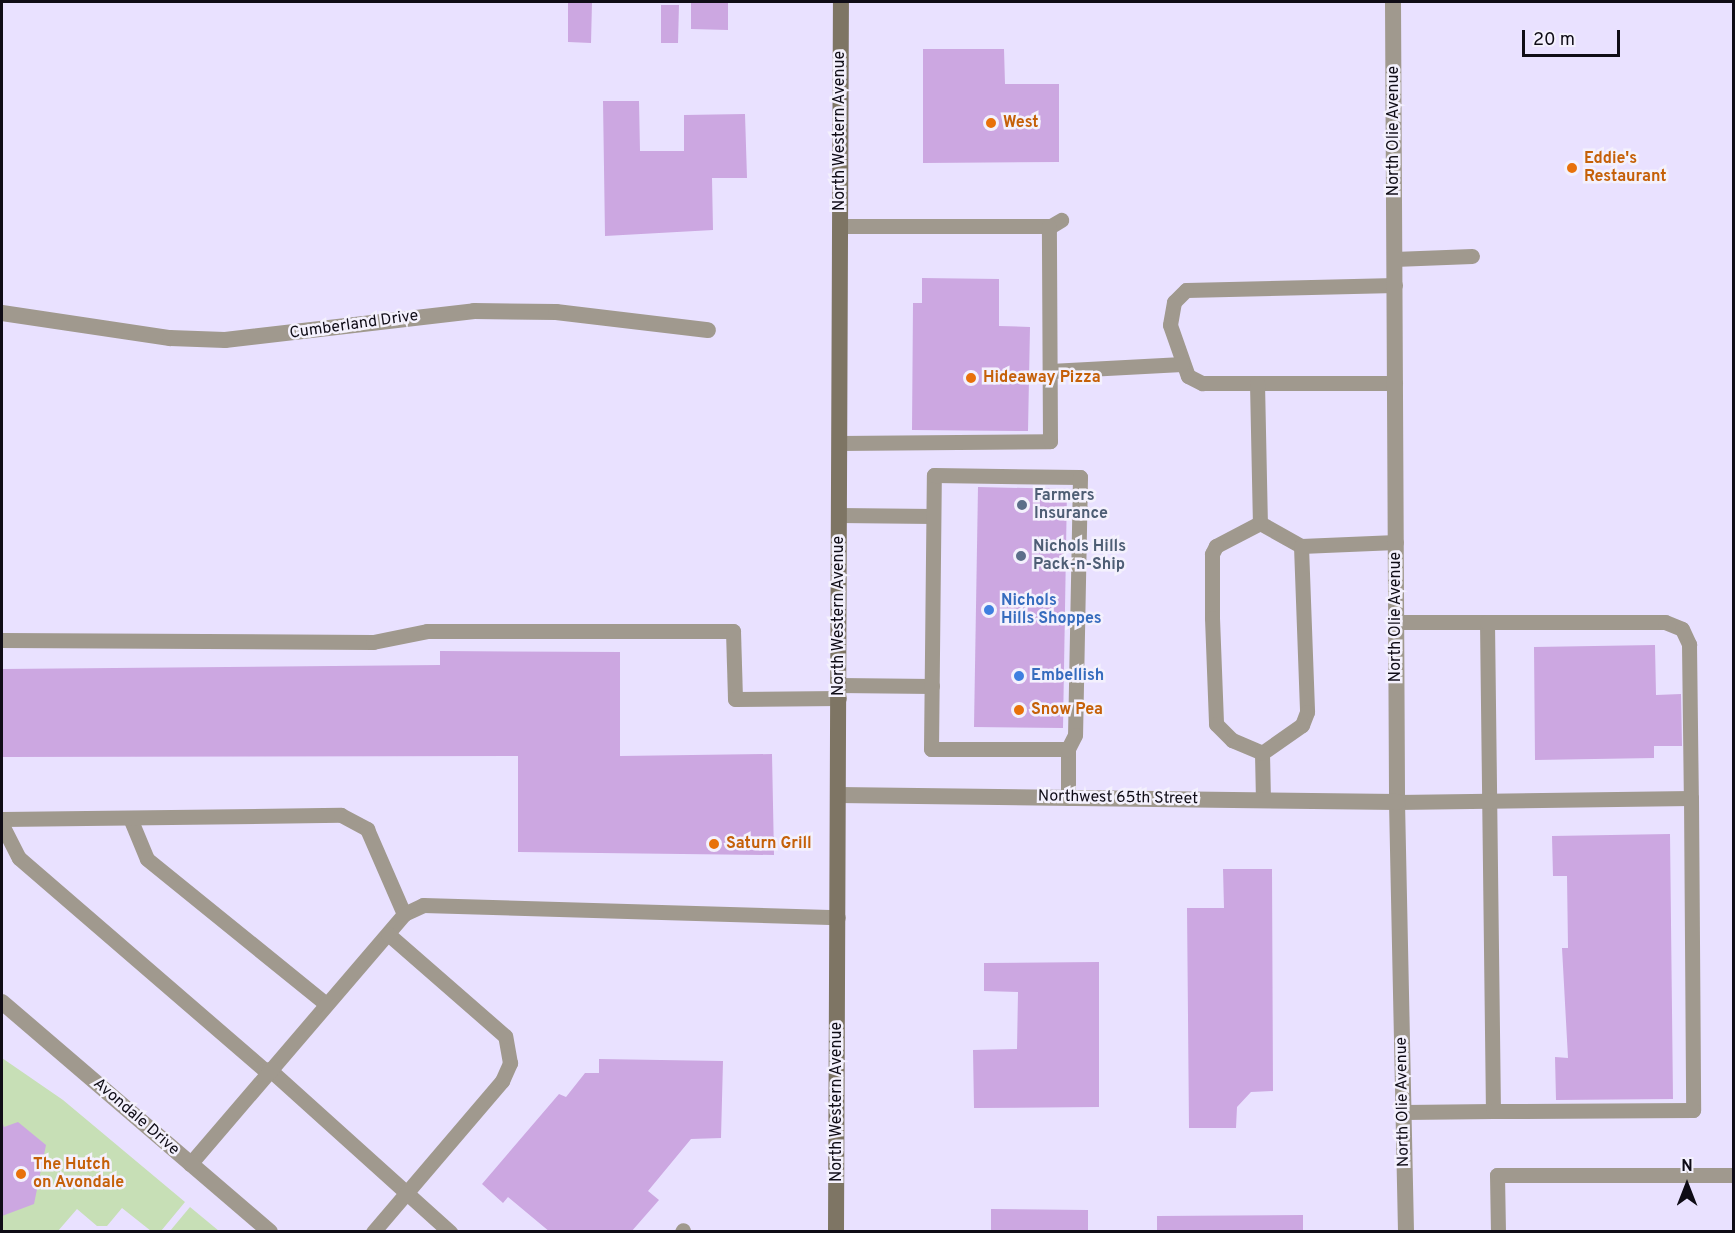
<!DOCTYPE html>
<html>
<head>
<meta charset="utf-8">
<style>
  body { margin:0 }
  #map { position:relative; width:1735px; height:1233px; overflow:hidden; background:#e9e1ff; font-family:Overpass,sans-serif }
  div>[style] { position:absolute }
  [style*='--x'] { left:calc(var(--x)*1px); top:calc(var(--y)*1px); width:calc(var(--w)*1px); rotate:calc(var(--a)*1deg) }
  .green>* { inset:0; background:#c7dfb6 }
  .building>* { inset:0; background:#cca7e1 }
  .service>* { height:15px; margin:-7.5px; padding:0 7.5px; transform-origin:7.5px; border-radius:7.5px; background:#a0998e }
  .minor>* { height:16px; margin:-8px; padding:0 8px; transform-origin:8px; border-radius:8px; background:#a0998e }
  .secondary>* { height:16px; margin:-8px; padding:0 8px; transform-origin:8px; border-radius:8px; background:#7e7564 }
  .dots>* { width:16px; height:16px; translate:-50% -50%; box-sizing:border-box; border:3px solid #f4f1fd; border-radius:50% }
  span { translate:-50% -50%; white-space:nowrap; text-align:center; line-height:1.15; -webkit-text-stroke:5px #f4f1fd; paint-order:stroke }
  .food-label { font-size:16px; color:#c56008; font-weight:700 }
  .left { translate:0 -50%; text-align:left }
  .street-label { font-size:16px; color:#0f0c16 }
  .service-label { font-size:16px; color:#4e5e75; font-weight:700 }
  .shop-label { font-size:16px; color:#366cbe; font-weight:700 }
  .frame { position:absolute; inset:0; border:3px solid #0f0c16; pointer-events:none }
  .north { position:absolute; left:1657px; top:1155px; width:60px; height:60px; -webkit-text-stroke:4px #f4f1fd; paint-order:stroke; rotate:0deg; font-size:16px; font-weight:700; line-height:24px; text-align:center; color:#0f0c16 }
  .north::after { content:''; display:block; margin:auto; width:21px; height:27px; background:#0f0c16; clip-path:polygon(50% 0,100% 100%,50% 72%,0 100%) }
  .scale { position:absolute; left:1522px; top:30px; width:98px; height:27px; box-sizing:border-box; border:3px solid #0f0c16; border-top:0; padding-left:8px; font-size:18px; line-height:21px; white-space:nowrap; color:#0f0c16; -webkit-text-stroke:4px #f4f1fd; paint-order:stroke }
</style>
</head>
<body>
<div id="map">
  <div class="green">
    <i style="clip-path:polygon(2px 1058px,63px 1100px,185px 1202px,161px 1231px,151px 1231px,122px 1208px,107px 1226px,97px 1226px,77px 1209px,58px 1231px,2px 1231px)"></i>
    <i style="clip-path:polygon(190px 1207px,219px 1231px,170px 1231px)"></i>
  </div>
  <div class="building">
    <i style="clip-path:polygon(568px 2px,592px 2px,591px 43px,568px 42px)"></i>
    <i style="clip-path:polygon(691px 2px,728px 2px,728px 30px,691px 29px)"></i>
    <i style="clip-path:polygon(661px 5px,679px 5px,678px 43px,661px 43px)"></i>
    <i style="clip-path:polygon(923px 49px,1004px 49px,1005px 84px,1059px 84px,1059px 162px,923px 163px)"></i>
    <i style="clip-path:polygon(603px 101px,639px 101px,640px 151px,684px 151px,684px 115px,745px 114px,747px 178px,712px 178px,713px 230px,605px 236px)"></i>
    <i style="clip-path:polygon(922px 278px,999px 279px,999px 326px,1030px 327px,1028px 431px,912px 430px,913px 303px,922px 303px)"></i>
    <i style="clip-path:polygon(978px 487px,1067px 489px,1063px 728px,974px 727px)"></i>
    <i style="clip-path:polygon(1655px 645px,1656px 695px,1681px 694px,1682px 746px,1654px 746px,1654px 758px,1535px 760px,1534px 647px)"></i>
    <i style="clip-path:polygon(440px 651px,620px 652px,620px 756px,772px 754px,774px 855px,518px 852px,518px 756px,2px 757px,2px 669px,440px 665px)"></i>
    <i style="clip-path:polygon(1670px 834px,1673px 1099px,1556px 1100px,1555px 1057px,1568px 1058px,1562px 948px,1568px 948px,1567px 876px,1553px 876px,1552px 836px)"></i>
    <i style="clip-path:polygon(1223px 869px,1272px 869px,1273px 1091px,1251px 1092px,1237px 1107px,1236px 1128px,1189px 1128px,1187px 908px,1224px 908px)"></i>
    <i style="clip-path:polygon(1099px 962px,1099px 1107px,974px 1108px,973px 1050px,1017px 1049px,1018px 992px,984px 991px,984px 963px)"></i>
    <i style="clip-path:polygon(599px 1059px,723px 1061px,721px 1138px,691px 1139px,648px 1191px,659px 1200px,631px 1232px,550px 1232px,508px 1197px,503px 1203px,482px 1184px,559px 1094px,566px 1097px,585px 1073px,599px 1073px)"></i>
    <i style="clip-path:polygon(2px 1121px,4px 1127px,18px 1122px,46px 1145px,34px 1204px,2px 1216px)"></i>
    <i style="clip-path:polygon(991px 1209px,1088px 1210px,1088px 1232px,991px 1232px)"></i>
    <i style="clip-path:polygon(1303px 1215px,1303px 1232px,1157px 1232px,1157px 1216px)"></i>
  </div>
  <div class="service">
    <i style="--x:840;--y:226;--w:211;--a:0"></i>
    <i style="--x:1051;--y:226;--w:12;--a:-31"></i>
    <i style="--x:1394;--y:259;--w:78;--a:-2.2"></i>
    <i style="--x:1395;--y:285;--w:209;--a:178.6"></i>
    <i style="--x:1186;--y:290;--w:17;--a:135"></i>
    <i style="--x:1174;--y:302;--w:23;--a:100"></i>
    <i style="--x:1170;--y:325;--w:54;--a:70.6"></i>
    <i style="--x:1188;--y:376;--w:16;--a:27"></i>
    <i style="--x:1202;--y:383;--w:193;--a:0"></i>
    <i style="--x:1050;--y:371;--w:132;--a:-3"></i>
    <i style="--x:1257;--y:383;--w:140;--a:88.8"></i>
    <i style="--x:1260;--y:523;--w:47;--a:29.3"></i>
    <i style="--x:1301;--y:546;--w:166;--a:87.9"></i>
    <i style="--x:1307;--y:712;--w:14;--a:111"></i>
    <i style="--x:1302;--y:725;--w:49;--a:145"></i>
    <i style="--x:1262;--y:753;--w:47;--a:88.8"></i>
    <i style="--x:839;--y:443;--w:211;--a:-0.5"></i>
    <i style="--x:1050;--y:441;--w:215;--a:-90.3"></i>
    <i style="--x:839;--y:515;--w:94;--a:0.6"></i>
    <i style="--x:1260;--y:523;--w:50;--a:152.4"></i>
    <i style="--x:1216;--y:546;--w:9;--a:117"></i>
    <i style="--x:1212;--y:554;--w:64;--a:90"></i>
    <i style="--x:1212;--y:618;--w:106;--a:87.8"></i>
    <i style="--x:1216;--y:724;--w:23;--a:45"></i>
    <i style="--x:1232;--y:740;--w:33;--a:23"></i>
    <i style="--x:1301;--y:546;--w:95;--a:-2.4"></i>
    <i style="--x:1396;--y:622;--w:91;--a:0"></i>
    <i style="--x:1487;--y:622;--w:489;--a:89.3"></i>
    <i style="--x:1493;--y:1111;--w:89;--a:179.4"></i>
    <i style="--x:1487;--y:622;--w:178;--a:0"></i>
    <i style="--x:1665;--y:622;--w:18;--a:22"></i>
    <i style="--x:1682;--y:629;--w:17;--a:65"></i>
    <i style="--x:1689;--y:644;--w:154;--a:89.3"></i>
    <i style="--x:2;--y:640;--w:371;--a:0.3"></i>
    <i style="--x:373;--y:642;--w:55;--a:-11.5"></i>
    <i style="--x:427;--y:631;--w:306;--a:0"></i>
    <i style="--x:733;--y:631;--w:68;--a:88.3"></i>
    <i style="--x:735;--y:699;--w:104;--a:-0.6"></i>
    <i style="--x:839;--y:685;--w:93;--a:0.6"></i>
    <i style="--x:1068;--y:798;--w:49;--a:-90"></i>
    <i style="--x:1068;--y:749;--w:137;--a:180"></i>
    <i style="--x:931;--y:749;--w:274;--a:-89.4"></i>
    <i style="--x:934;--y:475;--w:146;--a:0.8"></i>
    <i style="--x:1080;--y:477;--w:258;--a:91.1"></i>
    <i style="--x:1075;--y:735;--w:16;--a:117"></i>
    <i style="--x:1397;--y:802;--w:294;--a:-0.8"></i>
    <i style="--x:1691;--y:798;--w:312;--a:89.6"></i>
    <i style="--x:1693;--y:1110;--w:200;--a:179.7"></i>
    <i style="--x:130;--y:818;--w:44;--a:67.5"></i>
    <i style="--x:147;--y:859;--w:230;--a:39"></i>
    <i style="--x:2;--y:819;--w:339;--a:-0.7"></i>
    <i style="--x:341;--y:815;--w:30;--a:28"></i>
    <i style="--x:367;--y:829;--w:93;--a:66.5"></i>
    <i style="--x:2;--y:825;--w:37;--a:63"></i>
    <i style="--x:19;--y:858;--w:328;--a:40.8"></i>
    <i style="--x:269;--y:1069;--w:244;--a:42"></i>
    <i style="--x:190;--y:1164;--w:329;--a:-49.4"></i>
    <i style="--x:404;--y:914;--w:21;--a:-25"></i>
    <i style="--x:423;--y:905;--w:415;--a:1.7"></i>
    <i style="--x:373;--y:1232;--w:199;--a:-49.5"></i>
    <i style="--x:502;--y:1081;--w:20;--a:-66"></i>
    <i style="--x:510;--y:1063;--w:27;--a:-100"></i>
    <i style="--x:505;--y:1036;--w:155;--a:-138.9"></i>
    <i style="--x:682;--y:1232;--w:2;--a:-63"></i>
    <i style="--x:1498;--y:1232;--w:57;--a:-91"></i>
    <i style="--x:1497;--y:1175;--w:237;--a:0"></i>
  </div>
  <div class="minor">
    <i style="--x:1393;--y:2;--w:800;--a:89.71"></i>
    <i style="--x:1397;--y:802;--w:430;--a:88.8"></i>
    <i style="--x:2;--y:313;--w:170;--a:8.5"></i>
    <i style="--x:170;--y:338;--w:55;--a:2.1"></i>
    <i style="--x:225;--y:340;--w:251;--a:-6.6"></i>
    <i style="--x:474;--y:311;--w:82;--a:0.7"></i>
    <i style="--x:556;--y:312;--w:153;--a:6.8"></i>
    <i style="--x:838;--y:795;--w:559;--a:0.72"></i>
    <i style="--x:2;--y:1002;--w:353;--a:40.6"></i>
  </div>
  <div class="secondary">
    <i style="--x:836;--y:1232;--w:1230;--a:-89.77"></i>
  </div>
  <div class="dots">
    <i style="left:991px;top:123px;background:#e8710a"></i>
    <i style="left:1572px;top:168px;background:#e8710a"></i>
    <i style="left:971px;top:378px;background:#e8710a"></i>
    <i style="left:1022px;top:505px;background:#5c6f8a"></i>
    <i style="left:1021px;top:556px;background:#5c6f8a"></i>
    <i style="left:989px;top:610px;background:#3f7fe0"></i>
    <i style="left:1019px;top:676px;background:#3f7fe0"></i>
    <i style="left:1019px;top:710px;background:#e8710a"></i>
    <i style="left:714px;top:844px;background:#e8710a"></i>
    <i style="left:21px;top:1174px;background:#e8710a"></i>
  </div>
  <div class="food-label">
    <span class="left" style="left:1003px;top:123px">West</span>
    <span class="left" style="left:1584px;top:168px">Eddie's<br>Restaurant</span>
    <span class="left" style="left:983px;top:378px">Hideaway Pizza</span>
    <span class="left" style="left:1031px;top:710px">Snow Pea</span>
    <span class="left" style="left:726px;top:844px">Saturn Grill</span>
    <span class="left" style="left:33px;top:1174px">The Hutch<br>on Avondale</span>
  </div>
  <div class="street-label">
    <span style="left:840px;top:131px;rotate:-90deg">North Western Avenue</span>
    <span style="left:1394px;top:131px;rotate:-90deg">North Olie Avenue</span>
    <span style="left:354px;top:325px;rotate:-8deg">Cumberland Drive</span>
    <span style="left:839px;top:616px;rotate:-90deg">North Western Avenue</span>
    <span style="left:1396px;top:617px;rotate:-90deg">North Olie Avenue</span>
    <span style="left:1118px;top:798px;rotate:1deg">Northwest 65th Street</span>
    <span style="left:837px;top:1102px;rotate:-90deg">North Western Avenue</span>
    <span style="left:1403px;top:1102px;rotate:-91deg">North Olie Avenue</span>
    <span style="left:136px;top:1117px;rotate:41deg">Avondale Drive</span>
  </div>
  <div class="service-label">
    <span class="left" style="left:1034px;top:505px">Farmers<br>Insurance</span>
    <span class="left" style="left:1033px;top:556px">Nichols Hills<br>Pack-n-Ship</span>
  </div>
  <div class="shop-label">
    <span class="left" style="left:1001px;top:610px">Nichols<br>Hills Shoppes</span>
    <span class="left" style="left:1031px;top:676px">Embellish</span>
  </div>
  <div class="frame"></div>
  <div class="north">N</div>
  <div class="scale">20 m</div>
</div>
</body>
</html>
